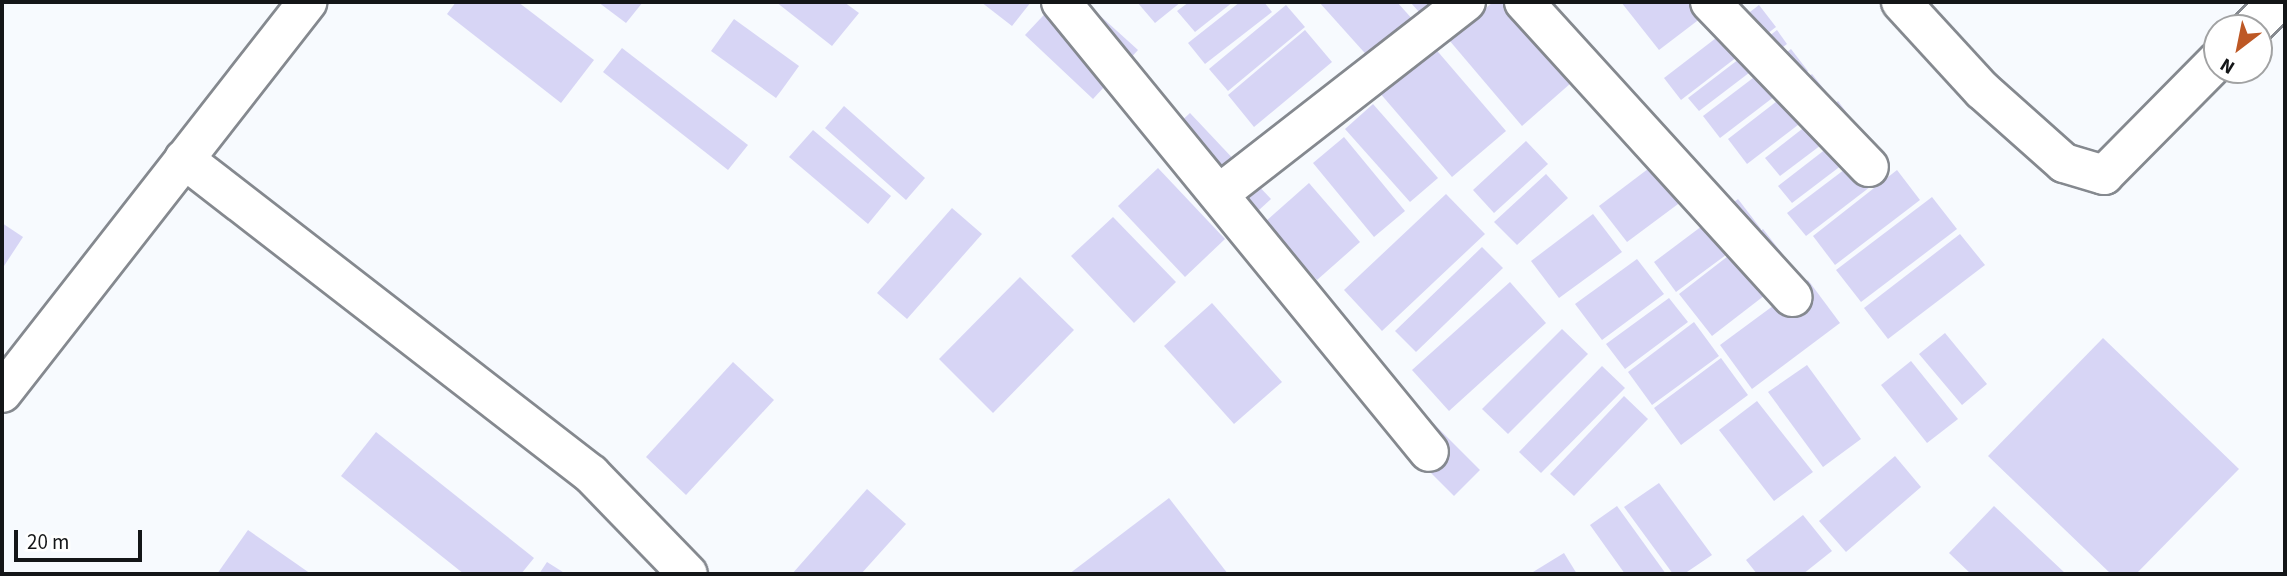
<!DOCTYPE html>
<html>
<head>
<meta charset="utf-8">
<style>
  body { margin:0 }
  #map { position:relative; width:2287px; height:576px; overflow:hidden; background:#f7fafe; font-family:"Source Sans 3",sans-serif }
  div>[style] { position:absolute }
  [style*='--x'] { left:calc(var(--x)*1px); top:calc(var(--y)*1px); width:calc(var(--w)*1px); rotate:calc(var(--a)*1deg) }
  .building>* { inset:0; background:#d7d5f5 }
  .roads { filter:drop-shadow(2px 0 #85898f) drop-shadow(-2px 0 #85898f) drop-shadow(0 2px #85898f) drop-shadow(0 -2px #85898f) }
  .minor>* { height:38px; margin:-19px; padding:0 19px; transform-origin:19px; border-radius:19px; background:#fff }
  .major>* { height:38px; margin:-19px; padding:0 19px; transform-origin:19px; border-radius:19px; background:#fff }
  span { translate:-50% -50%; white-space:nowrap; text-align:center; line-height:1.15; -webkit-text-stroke:5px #fff; paint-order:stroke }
  .frame { position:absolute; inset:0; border:4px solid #141618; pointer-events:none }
  .north { position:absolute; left:2203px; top:14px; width:70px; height:70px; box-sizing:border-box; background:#fff; border:2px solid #a1a2a3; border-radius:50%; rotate:212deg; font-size:19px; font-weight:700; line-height:28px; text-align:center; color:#141618 }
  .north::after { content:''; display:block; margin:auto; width:24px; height:32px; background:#bd5825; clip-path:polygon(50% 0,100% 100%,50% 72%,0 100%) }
  .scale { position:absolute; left:14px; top:530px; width:128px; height:32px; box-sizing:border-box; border:4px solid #141618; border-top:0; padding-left:9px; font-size:21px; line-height:24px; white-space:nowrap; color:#141618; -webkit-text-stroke:5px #fff; paint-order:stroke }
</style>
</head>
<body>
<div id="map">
  <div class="building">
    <i style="clip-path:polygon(456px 2px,518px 2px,594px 60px,561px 103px,447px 14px)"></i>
    <i style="clip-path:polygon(598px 2px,643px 2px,626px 23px)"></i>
    <i style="clip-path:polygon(776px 2px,844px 2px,859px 13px,832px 46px)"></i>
    <i style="clip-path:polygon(981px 2px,1031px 2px,1012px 26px)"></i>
    <i style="clip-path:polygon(1056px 2px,1085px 2px,1138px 50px,1093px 99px,1025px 35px)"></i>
    <i style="clip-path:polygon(1137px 2px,1181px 2px,1155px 23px)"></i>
    <i style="clip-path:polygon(1189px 2px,1233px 2px,1195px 32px,1177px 11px)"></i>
    <i style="clip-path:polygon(1240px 2px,1264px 2px,1272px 12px,1205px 64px,1188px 43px)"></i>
    <i style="clip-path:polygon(1319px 2px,1397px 2px,1423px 31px,1380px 70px)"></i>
    <i style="clip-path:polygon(1410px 2px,1451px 2px,1431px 25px)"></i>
    <i style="clip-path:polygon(1493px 2px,1501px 2px,1571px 83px,1522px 126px,1449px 40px)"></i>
    <i style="clip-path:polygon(1621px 2px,1722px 2px,1659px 50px)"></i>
    <i style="clip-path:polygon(1286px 5px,1305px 27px,1228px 91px,1209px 69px)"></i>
    <i style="clip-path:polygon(1759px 5px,1776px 27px,1681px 100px,1664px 78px)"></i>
    <i style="clip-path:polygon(734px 19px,799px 66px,776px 98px,711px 51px)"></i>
    <i style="clip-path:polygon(1305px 30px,1332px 62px,1254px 127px,1228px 95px)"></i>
    <i style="clip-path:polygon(1777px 30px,1787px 44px,1699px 111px,1688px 98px)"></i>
    <i style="clip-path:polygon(1433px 46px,1506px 131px,1452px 177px,1379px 92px)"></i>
    <i style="clip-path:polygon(622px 48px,748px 145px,728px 170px,603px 72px)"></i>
    <i style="clip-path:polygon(1791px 49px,1808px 71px,1720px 138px,1703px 116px)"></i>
    <i style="clip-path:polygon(1812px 74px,1832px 99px,1747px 164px,1728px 139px)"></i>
    <i style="clip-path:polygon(1838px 101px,1853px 121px,1780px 176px,1765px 158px)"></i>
    <i style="clip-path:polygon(1373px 104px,1438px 178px,1410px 202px,1345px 129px)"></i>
    <i style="clip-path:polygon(844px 106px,925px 178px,906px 200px,825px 128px)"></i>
    <i style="clip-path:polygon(1190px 113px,1271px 199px,1234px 233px,1153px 147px)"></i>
    <i style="clip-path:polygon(1853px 128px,1867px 146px,1792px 203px,1778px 186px)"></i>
    <i style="clip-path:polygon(813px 130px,891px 196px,868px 224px,789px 157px)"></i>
    <i style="clip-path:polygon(1344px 137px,1405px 211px,1374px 237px,1313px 163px)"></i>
    <i style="clip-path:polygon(1526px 141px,1548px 164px,1494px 213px,1473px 190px)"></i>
    <i style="clip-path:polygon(1681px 144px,1709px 181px,1627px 242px,1599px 206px)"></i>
    <i style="clip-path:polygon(1865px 154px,1883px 177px,1806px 236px,1787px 213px)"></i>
    <i style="clip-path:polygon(1158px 168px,1225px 239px,1185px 277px,1118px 206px)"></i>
    <i style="clip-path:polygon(1897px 170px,1920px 200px,1835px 265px,1813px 236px)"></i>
    <i style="clip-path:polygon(1546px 174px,1568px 198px,1517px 245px,1494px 222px)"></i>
    <i style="clip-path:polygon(1309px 183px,1360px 242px,1317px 280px,1265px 222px)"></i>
    <i style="clip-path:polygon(1446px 194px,1485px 234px,1382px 331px,1344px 290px)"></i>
    <i style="clip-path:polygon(1932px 197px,1957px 229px,1861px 302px,1836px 270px)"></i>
    <i style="clip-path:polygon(1738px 199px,1761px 229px,1676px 292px,1654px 262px)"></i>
    <i style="clip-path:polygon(952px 208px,982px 234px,907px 319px,877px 293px)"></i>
    <i style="clip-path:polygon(1593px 214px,1622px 252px,1559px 298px,1531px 261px)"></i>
    <i style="clip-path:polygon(1113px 217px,1176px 282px,1134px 323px,1071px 256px)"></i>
    <i style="clip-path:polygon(2px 223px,23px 237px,2px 269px)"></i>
    <i style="clip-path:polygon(1763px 229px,1796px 271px,1712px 336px,1679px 294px)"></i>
    <i style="clip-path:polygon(1960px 234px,1985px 265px,1888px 339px,1864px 308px)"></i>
    <i style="clip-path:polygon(1482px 247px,1503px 268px,1416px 352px,1395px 331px)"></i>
    <i style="clip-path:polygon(1637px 259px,1664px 294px,1602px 340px,1575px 304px)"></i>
    <i style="clip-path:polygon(1020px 277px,1074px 330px,993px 413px,939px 359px)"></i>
    <i style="clip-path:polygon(1808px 280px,1840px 323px,1752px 389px,1720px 345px)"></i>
    <i style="clip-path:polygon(1510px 282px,1546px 323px,1449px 411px,1412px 370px)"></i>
    <i style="clip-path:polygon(1669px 298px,1688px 322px,1625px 369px,1606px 344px)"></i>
    <i style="clip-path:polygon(1212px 303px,1282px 382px,1234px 424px,1164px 346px)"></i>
    <i style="clip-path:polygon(1694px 322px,1719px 356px,1652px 405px,1628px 372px)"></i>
    <i style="clip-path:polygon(1562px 329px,1588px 354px,1508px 434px,1482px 409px)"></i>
    <i style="clip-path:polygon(1945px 333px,1987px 384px,1962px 405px,1919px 354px)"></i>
    <i style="clip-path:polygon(2103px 338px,2239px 469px,2136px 574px,2111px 574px,1988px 456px)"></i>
    <i style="clip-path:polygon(1721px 358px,1748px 395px,1681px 445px,1654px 408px)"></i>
    <i style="clip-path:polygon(1911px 361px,1958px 419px,1927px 443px,1881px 385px)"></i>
    <i style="clip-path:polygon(733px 362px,774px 400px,686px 495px,646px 457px)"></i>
    <i style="clip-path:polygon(1807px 365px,1861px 439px,1823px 467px,1768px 392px)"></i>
    <i style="clip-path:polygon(1602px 366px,1625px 388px,1541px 473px,1519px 452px)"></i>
    <i style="clip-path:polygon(1624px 396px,1648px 419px,1574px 496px,1550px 474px)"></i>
    <i style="clip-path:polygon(1757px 401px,1813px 472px,1774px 501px,1719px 430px)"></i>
    <i style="clip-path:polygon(1423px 413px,1480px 470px,1454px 496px,1397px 439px)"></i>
    <i style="clip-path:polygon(376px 432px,534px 558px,521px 574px,464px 574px,341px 476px)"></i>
    <i style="clip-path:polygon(1895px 456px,1921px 487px,1846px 552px,1819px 521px)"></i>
    <i style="clip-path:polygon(1659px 483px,1712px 555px,1684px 574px,1673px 574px,1624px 507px)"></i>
    <i style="clip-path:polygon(867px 489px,906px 524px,861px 574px,792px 574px)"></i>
    <i style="clip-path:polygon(1169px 498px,1228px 574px,1069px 574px)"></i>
    <i style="clip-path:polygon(1617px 506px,1666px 574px,1625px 574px,1590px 525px)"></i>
    <i style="clip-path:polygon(1994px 506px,2066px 574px,1971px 574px,1949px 553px)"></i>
    <i style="clip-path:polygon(1803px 515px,1832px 551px,1803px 574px,1757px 574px,1746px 560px)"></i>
    <i style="clip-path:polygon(248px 530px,311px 574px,217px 574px)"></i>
    <i style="clip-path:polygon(1564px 553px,1577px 574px,1534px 574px,1533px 572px)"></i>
    <i style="clip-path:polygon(547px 562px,566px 574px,539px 574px)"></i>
  </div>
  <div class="roads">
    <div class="minor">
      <i style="--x:1061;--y:2;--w:581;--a:50.72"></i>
      <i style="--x:1524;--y:2;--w:399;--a:47.7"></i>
      <i style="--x:1710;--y:2;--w:229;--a:46.1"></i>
      <i style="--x:1901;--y:2;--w:120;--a:47.4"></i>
      <i style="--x:1982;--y:90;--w:110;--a:41.7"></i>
      <i style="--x:2064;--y:163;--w:42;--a:16.7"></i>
      <i style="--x:2104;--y:175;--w:161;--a:-45.3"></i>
      <i style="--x:2251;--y:28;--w:37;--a:-44"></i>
      <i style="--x:1219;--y:194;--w:313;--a:-37.9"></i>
    </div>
    <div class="major">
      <i style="--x:184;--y:159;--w:515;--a:37.74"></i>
      <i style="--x:591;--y:474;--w:139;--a:45.9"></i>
      <i style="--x:2;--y:393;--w:496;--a:-52"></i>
    </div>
  </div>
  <div class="frame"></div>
  <div class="north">N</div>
  <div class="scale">20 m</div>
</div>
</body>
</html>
